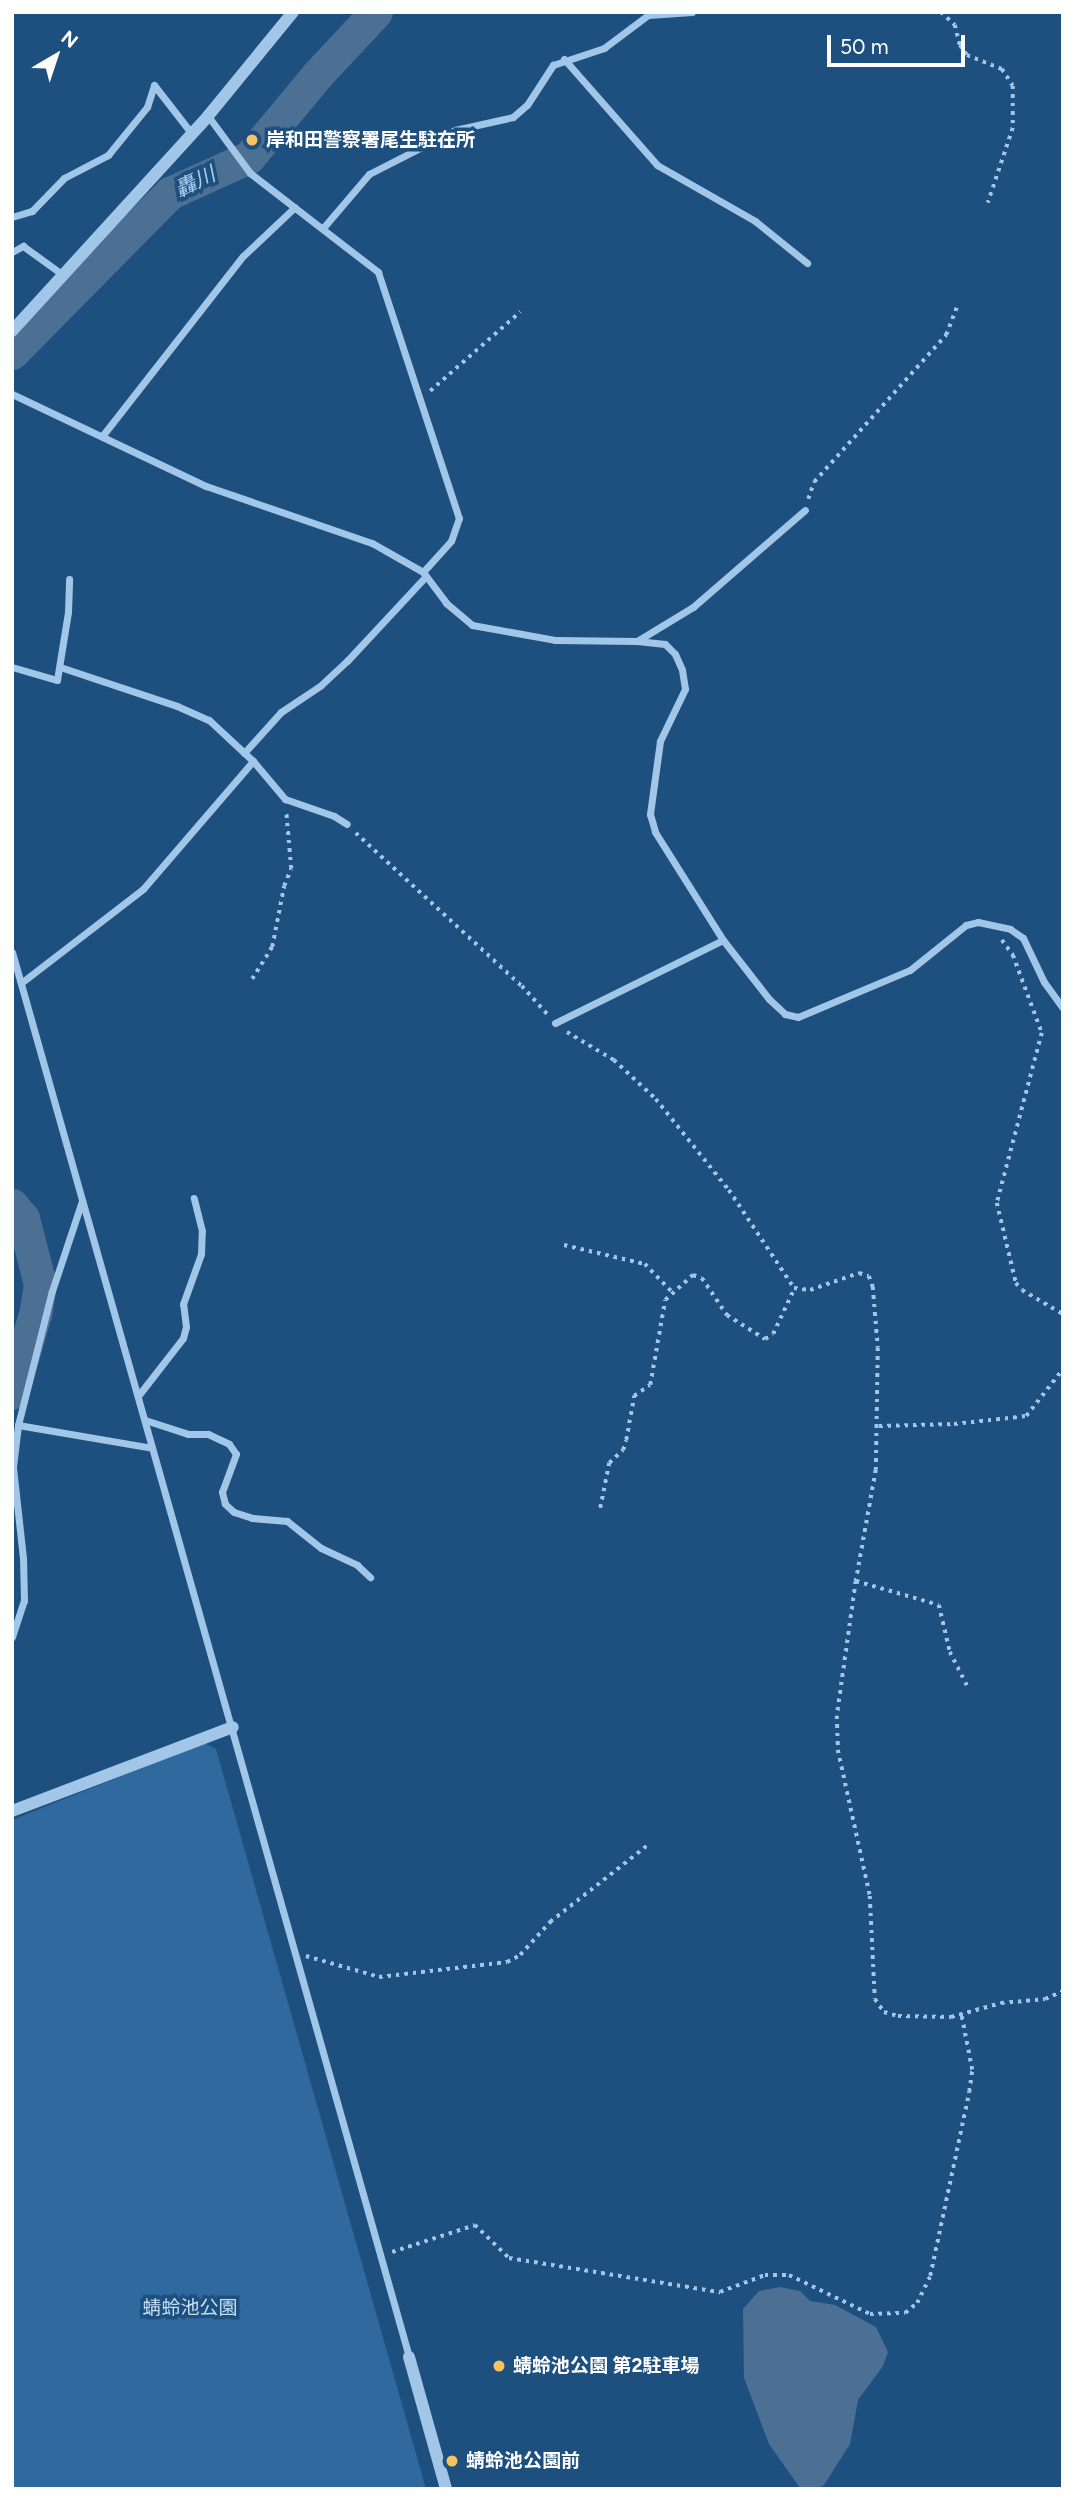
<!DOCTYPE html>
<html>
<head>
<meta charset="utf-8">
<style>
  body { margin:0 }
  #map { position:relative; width:1075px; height:2501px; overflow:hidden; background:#1d4f7f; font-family:Figtree,"Noto Sans JP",sans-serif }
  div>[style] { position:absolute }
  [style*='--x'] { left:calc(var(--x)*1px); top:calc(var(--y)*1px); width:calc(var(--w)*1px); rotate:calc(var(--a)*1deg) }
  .green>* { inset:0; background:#30699e }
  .water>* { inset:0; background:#4c7094 }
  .river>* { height:33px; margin:-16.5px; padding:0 16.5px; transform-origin:16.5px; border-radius:16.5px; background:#4c7094 }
  .path>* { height:3.5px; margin-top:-1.75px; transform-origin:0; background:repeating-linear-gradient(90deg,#a1c6e8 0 3.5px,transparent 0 8.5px) }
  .minor>* { height:7px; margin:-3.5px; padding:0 3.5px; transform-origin:3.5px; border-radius:3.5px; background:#a1c6e8 }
  .tertiary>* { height:12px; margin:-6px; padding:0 6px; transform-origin:6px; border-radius:6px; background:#a1c6e8 }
  .dots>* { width:19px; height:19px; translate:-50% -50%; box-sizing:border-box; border:4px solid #1d4f7f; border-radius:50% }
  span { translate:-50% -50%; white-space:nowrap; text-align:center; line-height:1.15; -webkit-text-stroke:7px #1d4f7f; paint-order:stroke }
  .poi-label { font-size:19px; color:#fff; font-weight:700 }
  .left { translate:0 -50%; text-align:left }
  .park-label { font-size:19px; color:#c5dff6 }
  .water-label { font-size:21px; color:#acd0f0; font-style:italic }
  .frame { position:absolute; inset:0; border:14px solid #fff; pointer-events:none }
  .north { position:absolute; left:21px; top:21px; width:70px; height:70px; -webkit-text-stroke:5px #1d4f7f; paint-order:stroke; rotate:39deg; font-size:19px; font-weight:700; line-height:28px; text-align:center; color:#fff }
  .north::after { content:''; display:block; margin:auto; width:24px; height:32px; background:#fff; clip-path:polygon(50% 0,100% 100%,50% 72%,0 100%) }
  .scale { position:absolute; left:827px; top:35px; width:138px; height:32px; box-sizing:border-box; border:4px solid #fff; border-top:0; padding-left:9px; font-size:21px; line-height:24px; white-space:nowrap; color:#fff; -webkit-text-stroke:5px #1d4f7f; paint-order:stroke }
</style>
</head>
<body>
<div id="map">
  <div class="green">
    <i style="clip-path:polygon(204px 1743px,216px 1749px,426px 2489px,12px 2489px,12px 1820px)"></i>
  </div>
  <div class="water">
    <i style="clip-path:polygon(780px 2287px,800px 2291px,810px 2301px,835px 2305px,876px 2327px,888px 2352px,883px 2366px,858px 2400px,850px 2444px,824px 2485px,816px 2489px,800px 2488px,769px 2444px,744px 2378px,743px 2309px,759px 2291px)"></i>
  </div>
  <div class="river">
    <i style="--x:12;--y:353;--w:225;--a:-45.4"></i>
    <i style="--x:170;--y:193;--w:87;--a:-24.5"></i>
    <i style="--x:249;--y:157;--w:107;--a:-50.3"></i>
    <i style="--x:317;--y:75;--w:86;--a:-46.9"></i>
    <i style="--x:12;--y:1205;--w:17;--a:50"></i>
    <i style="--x:23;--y:1218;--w:68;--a:75.6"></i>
    <i style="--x:40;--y:1284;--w:30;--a:99"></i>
    <i style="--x:35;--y:1314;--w:82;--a:106.2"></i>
  </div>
  <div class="path">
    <i style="--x:941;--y:12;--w:19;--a:43"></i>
    <i style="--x:955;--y:25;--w:21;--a:76"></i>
    <i style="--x:960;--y:45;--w:12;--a:55"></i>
    <i style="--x:967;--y:55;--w:38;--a:22"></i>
    <i style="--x:1002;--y:69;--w:20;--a:57"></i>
    <i style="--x:1013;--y:86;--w:42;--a:90"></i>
    <i style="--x:1013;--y:128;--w:79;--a:108.4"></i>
    <i style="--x:430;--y:391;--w:120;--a:-41.3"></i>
    <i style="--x:808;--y:499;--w:18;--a:-71"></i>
    <i style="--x:814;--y:482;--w:198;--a:-48.1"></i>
    <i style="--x:946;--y:335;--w:31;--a:-69"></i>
    <i style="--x:356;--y:833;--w:226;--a:42.7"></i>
    <i style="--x:522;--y:986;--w:39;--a:48"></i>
    <i style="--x:1002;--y:940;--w:19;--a:54"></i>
    <i style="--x:1013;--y:955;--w:83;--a:69.6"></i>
    <i style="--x:1042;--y:1033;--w:176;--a:104.8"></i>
    <i style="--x:997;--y:1203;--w:82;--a:76.6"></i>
    <i style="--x:1016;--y:1283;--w:9;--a:49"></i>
    <i style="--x:1022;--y:1290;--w:48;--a:30.3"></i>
    <i style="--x:252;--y:979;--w:38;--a:-58"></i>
    <i style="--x:272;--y:947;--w:62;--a:-78.9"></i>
    <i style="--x:284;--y:886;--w:18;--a:-68"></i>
    <i style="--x:291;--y:869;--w:57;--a:-95"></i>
    <i style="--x:567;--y:1032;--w:55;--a:30.8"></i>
    <i style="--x:614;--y:1060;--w:57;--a:42.9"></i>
    <i style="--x:656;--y:1099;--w:117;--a:51.3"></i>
    <i style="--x:729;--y:1190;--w:118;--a:56.4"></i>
    <i style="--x:794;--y:1288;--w:16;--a:7"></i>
    <i style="--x:810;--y:1290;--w:52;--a:-19.1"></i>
    <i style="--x:859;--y:1273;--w:10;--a:17"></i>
    <i style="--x:869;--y:1276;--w:12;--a:70"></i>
    <i style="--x:873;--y:1287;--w:61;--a:85.3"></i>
    <i style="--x:878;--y:1348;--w:122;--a:90.9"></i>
    <i style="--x:876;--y:1470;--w:113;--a:100.2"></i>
    <i style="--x:856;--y:1581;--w:136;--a:98"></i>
    <i style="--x:837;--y:1716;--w:34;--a:88"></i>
    <i style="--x:838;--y:1750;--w:149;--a:77.6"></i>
    <i style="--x:870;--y:1896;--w:103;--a:87.2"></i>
    <i style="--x:875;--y:1999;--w:16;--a:55"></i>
    <i style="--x:884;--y:2012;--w:15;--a:16"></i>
    <i style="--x:898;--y:2016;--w:53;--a:1.1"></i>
    <i style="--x:951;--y:2017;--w:52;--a:-15.6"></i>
    <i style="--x:1001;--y:2003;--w:44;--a:-5.2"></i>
    <i style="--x:1045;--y:1999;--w:20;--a:-24"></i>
    <i style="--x:564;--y:1245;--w:83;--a:13.2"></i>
    <i style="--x:645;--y:1264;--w:40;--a:46"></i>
    <i style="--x:879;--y:1426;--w:75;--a:-1.5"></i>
    <i style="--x:954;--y:1424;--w:72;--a:-6.3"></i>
    <i style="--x:1026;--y:1416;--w:60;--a:-51.8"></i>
    <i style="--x:600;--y:1508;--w:46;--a:-78.7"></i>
    <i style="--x:609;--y:1463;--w:19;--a:-43"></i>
    <i style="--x:623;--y:1450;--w:10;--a:-73"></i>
    <i style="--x:626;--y:1440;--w:45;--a:-79.7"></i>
    <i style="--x:634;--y:1396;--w:19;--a:-35"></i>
    <i style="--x:650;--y:1385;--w:86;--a:-80"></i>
    <i style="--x:665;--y:1300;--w:38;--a:-42"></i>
    <i style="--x:693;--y:1275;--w:9;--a:18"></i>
    <i style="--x:702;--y:1278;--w:45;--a:56"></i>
    <i style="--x:727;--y:1315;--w:45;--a:32.3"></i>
    <i style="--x:765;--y:1339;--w:9;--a:-32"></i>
    <i style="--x:773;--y:1334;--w:50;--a:-65"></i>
    <i style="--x:856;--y:1581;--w:86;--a:16.1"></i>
    <i style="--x:939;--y:1605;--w:48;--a:76.8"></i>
    <i style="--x:950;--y:1652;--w:39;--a:63"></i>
    <i style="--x:306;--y:1956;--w:76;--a:16"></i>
    <i style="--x:379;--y:1977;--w:129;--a:-6.7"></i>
    <i style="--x:507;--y:1962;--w:15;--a:-28"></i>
    <i style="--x:520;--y:1955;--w:45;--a:-47.7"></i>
    <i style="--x:550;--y:1922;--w:126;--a:-38.2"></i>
    <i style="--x:392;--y:2252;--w:87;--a:-18"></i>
    <i style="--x:475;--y:2225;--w:47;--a:44.1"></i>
    <i style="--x:509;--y:2258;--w:214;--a:9.2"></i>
    <i style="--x:720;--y:2292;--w:48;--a:-20.7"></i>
    <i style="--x:765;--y:2275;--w:24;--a:0"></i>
    <i style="--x:789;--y:2275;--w:90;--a:25.7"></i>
    <i style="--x:870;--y:2314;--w:35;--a:-2"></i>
    <i style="--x:905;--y:2313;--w:16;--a:-40"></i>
    <i style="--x:917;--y:2303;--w:30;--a:-64"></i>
    <i style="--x:930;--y:2276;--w:188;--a:-78"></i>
    <i style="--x:969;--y:2092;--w:22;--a:-82"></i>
    <i style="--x:972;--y:2070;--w:57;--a:-101.1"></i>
  </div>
  <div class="minor">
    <i style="--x:564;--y:59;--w:141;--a:48.7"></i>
    <i style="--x:657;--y:165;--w:113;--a:29.7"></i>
    <i style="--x:755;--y:221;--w:67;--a:38.9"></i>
    <i style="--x:208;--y:116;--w:71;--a:53.6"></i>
    <i style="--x:250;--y:173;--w:162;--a:37.7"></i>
    <i style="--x:378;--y:272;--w:259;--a:71.8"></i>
    <i style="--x:459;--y:518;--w:24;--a:109"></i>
    <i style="--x:451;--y:541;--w:42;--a:132.1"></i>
    <i style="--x:12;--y:217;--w:21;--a:-17"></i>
    <i style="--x:32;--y:211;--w:46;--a:-45.9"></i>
    <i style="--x:64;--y:178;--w:50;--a:-27.6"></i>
    <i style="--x:108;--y:155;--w:62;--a:-50.9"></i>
    <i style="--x:147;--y:107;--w:23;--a:-72"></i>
    <i style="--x:154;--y:85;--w:62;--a:52.2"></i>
    <i style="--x:323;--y:228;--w:71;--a:-49.6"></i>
    <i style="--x:369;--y:174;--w:97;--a:-27.1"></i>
    <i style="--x:455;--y:130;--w:59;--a:-12.6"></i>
    <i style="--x:513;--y:117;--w:18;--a:-41"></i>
    <i style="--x:527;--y:105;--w:48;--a:-57"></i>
    <i style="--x:553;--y:65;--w:54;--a:-18.4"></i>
    <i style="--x:604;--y:48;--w:55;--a:-36.9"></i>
    <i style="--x:648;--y:15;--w:44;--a:-3.9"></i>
    <i style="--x:12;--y:252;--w:13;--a:-29"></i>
    <i style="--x:23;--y:246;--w:49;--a:35.9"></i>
    <i style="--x:12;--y:394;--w:215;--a:25.4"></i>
    <i style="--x:206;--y:486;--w:176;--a:19"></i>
    <i style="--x:372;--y:543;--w:59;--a:29.6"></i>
    <i style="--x:423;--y:572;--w:39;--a:53"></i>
    <i style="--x:446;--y:603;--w:34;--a:40"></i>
    <i style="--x:472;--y:625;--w:84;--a:10.2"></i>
    <i style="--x:555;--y:640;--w:82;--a:0.7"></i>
    <i style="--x:637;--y:641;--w:66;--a:-31.3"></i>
    <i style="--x:693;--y:607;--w:148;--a:-40.9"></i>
    <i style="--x:103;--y:435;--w:227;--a:-52"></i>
    <i style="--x:243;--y:256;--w:71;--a:-43.3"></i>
    <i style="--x:637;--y:641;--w:28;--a:6"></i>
    <i style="--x:665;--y:644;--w:14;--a:45"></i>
    <i style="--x:675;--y:654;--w:17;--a:66"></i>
    <i style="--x:682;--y:670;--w:19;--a:81"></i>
    <i style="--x:685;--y:689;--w:58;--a:115.7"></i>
    <i style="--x:660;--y:741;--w:74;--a:97.8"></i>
    <i style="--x:650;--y:814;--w:19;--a:74"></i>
    <i style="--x:655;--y:832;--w:128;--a:57.8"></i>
    <i style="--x:723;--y:940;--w:75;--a:52.1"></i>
    <i style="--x:769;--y:999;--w:22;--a:43"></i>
    <i style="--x:785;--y:1014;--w:13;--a:13"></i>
    <i style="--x:798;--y:1017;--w:121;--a:-22.8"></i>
    <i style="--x:910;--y:970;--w:72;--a:-38.8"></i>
    <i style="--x:966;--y:925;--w:12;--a:-14"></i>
    <i style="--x:978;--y:922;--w:33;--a:12"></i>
    <i style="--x:1010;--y:929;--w:16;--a:35"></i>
    <i style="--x:1023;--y:938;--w:49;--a:64.5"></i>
    <i style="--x:1044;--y:982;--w:32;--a:54"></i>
    <i style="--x:12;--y:667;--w:47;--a:16.1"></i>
    <i style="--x:57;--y:680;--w:69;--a:-80.8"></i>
    <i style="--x:68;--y:612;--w:33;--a:-88"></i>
    <i style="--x:60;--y:667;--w:123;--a:18.4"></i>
    <i style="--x:177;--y:706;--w:35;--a:24"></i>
    <i style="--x:209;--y:720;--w:60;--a:43"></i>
    <i style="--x:253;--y:761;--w:50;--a:49.9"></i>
    <i style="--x:285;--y:799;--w:52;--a:19.1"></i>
    <i style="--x:334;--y:816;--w:15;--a:32"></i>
    <i style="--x:244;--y:753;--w:55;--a:-47.9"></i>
    <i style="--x:281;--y:712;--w:47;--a:-33.7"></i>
    <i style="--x:320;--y:686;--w:37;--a:-43"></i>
    <i style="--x:347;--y:661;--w:116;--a:-47.1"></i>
    <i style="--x:12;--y:952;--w:1460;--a:74.22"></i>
    <i style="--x:21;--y:983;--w:154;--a:-37.6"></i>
    <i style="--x:143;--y:889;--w:169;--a:-49.3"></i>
    <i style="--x:555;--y:1023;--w:187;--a:-26.3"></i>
    <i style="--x:138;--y:1396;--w:73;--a:-52.2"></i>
    <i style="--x:183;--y:1338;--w:11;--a:-75"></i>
    <i style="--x:186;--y:1327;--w:23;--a:-97"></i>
    <i style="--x:183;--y:1304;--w:53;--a:-70.2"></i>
    <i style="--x:201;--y:1254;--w:23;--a:-88"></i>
    <i style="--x:202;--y:1231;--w:34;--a:-104"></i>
    <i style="--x:145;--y:1420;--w:45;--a:18"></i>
    <i style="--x:188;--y:1434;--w:20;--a:0"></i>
    <i style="--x:208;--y:1434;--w:23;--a:25"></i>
    <i style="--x:229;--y:1444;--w:12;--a:55"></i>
    <i style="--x:236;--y:1454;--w:40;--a:110.2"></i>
    <i style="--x:222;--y:1492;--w:12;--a:76"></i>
    <i style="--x:225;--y:1504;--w:12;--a:42"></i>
    <i style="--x:234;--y:1512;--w:19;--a:18"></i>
    <i style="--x:252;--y:1518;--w:35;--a:5"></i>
    <i style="--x:287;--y:1521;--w:43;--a:38.5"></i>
    <i style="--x:321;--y:1548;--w:40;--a:25"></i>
    <i style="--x:357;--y:1565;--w:18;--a:43"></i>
    <i style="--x:18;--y:1425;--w:136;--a:9.7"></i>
    <i style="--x:12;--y:1637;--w:38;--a:-72"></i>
    <i style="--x:24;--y:1601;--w:43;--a:-91.3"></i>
    <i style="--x:23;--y:1558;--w:92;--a:-96.3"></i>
    <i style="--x:13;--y:1467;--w:42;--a:-83.2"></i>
    <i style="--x:18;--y:1425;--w:138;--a:-75.8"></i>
    <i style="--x:52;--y:1291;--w:95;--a:-71.6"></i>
  </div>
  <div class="tertiary">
    <i style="--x:12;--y:331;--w:291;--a:-47.6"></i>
    <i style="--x:208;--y:116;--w:134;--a:-50.7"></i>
    <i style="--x:12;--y:1811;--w:236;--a:-20.8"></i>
    <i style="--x:409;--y:2357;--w:137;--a:74.3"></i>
  </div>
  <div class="dots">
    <i style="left:252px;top:140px;background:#f8c260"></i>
    <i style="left:499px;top:2366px;background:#f8c260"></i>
    <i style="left:452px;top:2461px;background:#f8c260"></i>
  </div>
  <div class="poi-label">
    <span class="left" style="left:266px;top:140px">岸和田警察署尾生駐在所</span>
    <span class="left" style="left:513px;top:2366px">蜻蛉池公園 第2駐車場</span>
    <span class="left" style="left:466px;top:2461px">蜻蛉池公園前</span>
  </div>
  <div class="park-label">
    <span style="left:190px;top:2308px">蜻蛉池公園</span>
  </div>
  <div class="water-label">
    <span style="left:195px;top:182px;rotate:-26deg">轟川</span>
  </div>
  <div class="frame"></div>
  <div class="north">N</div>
  <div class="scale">50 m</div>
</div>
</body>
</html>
